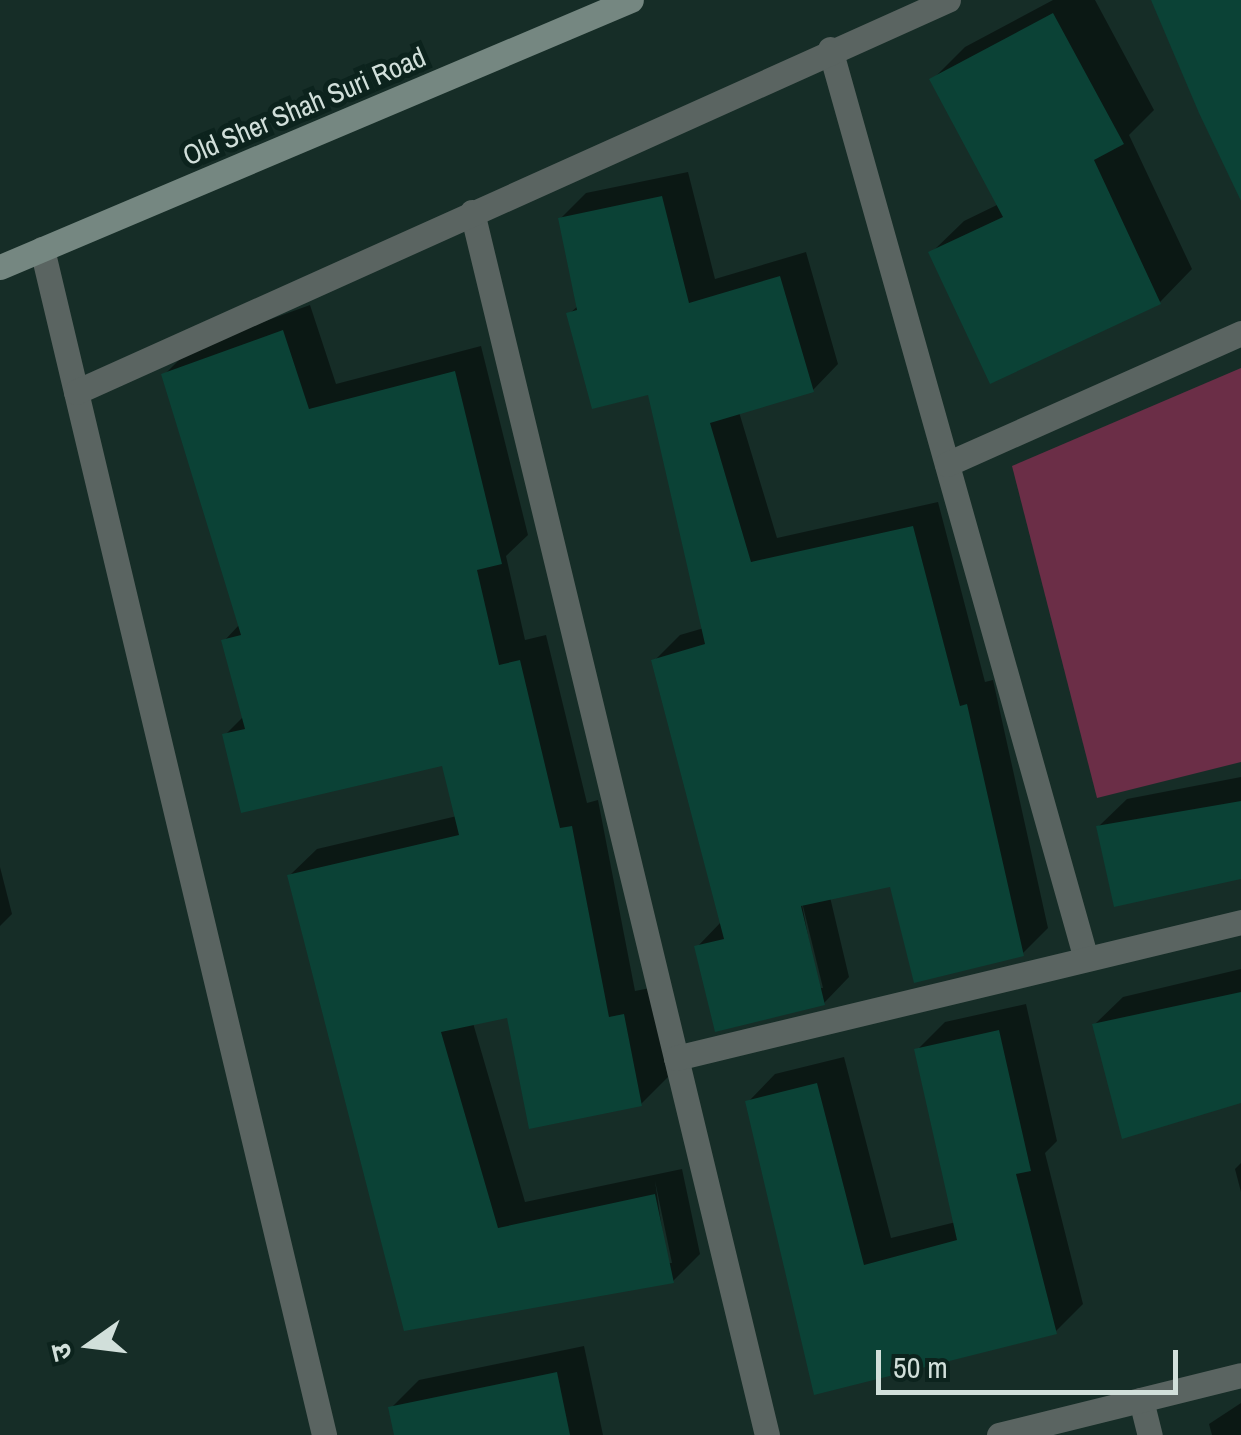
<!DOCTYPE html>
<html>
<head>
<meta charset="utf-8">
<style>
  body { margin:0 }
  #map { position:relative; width:1241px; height:1435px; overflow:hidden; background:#162d27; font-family:"Archivo Narrow","Noto Sans Devanagari",sans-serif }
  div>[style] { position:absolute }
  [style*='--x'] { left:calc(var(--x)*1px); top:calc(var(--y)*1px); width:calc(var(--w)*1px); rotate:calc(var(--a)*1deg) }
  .green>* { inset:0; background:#6b2e47 }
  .shadow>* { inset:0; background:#0007 }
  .building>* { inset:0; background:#0b4236 }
  .street>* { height:25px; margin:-12.5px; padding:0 12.5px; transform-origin:12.5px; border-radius:12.5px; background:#5a6461 }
  .secondary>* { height:25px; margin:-12.5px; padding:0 12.5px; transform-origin:12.5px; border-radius:12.5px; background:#758781 }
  span { translate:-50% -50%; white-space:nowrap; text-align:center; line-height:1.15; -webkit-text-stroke:10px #0c231d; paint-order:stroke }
  .street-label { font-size:28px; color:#d1dfda }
  .north { position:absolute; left:40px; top:1295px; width:100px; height:100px; -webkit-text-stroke:8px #0c231d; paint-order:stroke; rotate:256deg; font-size:28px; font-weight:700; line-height:40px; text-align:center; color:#d1dfda }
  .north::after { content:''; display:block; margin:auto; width:35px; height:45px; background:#d1dfda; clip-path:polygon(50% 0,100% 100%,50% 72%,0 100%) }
  .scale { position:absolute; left:876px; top:1350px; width:302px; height:45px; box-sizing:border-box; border:5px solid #d1dfda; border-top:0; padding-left:12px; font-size:30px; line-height:35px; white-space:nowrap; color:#d1dfda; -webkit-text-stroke:8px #0c231d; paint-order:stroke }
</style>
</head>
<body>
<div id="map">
  <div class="green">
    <i style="clip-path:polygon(1241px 368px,1241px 762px,1097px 798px,1012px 466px)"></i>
  </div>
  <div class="shadow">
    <i style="clip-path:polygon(1053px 0,1095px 0,1154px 110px,1129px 135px,1192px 269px,1160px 302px,991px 381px,931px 253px,964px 221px,999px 204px,932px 80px,965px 47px)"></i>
    <i style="clip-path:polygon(evenodd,688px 172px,715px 279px,806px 252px,838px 364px,813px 390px,739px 412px,777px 538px,938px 502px,985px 682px,993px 680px,1048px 928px,1023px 953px,892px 884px,830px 897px,849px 977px,824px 1003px,697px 947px,722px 921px,654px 661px,680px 635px,704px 628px,650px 391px,569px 314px,579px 305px,560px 219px,586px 193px,688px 172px,800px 894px,823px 988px,818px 988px,800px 894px)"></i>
    <i style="clip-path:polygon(evenodd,310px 305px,336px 384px,481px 346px,528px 535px,506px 556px,525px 640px,546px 635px,587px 803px,598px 800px,635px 991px,650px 988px,668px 1077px,641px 1104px,509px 1015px,473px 1023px,525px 1202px,682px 1169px,700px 1254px,673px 1281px,406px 1328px,290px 875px,317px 849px,457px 816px,443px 763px,225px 735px,244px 716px,224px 641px,240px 624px,164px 375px,191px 348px,310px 305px,655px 1181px,672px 1263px,667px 1263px,655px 1181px)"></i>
    <i style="clip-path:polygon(1241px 777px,1241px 876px,1099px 826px,1127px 799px)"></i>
    <i style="clip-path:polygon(0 867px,12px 914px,0 926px)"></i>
    <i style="clip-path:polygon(1241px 969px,1241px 1102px,1095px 1024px,1123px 997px)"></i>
    <i style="clip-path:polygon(1026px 1004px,1057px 1141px,1045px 1153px,1083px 1304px,1056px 1331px,816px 1392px,748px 1102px,775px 1074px,844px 1057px,891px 1238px,956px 1222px,917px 1050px,945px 1022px)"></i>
    <i style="clip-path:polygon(1241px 1163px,1241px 1192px,1235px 1169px)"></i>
    <i style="clip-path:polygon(584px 1346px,603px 1435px,396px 1435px,391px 1408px,419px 1380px)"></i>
    <i style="clip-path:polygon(1241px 1403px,1241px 1435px,1212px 1435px,1209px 1424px)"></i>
  </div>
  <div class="building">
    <i style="clip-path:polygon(1151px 0,1241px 0,1241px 201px,1199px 113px)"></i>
    <i style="clip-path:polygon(1053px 13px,1124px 144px,1094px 160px,1161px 304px,990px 384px,928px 252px,1003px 217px,929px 79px)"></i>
    <i style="clip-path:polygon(662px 196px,689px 303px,780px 276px,814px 392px,710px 423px,751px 562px,913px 526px,960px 706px,967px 704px,1024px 956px,914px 983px,890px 887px,801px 906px,825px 1005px,715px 1032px,694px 946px,724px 939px,651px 660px,705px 644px,648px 395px,592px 409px,566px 313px,577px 310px,558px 218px)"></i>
    <i style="clip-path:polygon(283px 330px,309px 409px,455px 371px,502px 564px,477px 570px,499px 665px,520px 660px,560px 828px,572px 826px,609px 1017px,624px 1014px,642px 1106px,529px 1129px,507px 1018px,441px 1032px,498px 1228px,655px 1194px,674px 1283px,404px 1331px,287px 875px,459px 835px,442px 766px,241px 813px,222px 734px,245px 729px,221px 640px,241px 635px,161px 374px)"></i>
    <i style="clip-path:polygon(1241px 801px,1241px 879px,1114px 907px,1096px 826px)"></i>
    <i style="clip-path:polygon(1241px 992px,1241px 1103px,1122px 1139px,1092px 1024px)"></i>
    <i style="clip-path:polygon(999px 1030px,1031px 1171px,1016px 1174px,1057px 1334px,814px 1395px,745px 1101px,817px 1083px,864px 1265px,957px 1240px,914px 1049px)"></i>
    <i style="clip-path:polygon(557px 1372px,570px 1435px,394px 1435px,388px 1407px)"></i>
  </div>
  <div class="street">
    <i style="--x:830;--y:49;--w:945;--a:74.29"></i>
    <i style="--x:472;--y:212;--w:1258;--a:76.44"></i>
    <i style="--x:42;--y:249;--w:1219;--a:76.62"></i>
    <i style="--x:76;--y:392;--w:956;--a:-24.21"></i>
    <i style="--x:947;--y:464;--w:322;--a:-24"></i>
    <i style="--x:676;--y:1058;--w:581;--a:-13.53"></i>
    <i style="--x:1141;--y:1400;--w:36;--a:76"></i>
    <i style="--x:999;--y:1435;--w:249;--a:-13.9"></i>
  </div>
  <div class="secondary">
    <i style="--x:0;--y:267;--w:685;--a:-22.94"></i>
  </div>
  <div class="street-label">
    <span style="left:304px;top:106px;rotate:-23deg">Old Sher Shah Suri Road</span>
  </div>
  <div class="north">उ</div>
  <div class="scale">50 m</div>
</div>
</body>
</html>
